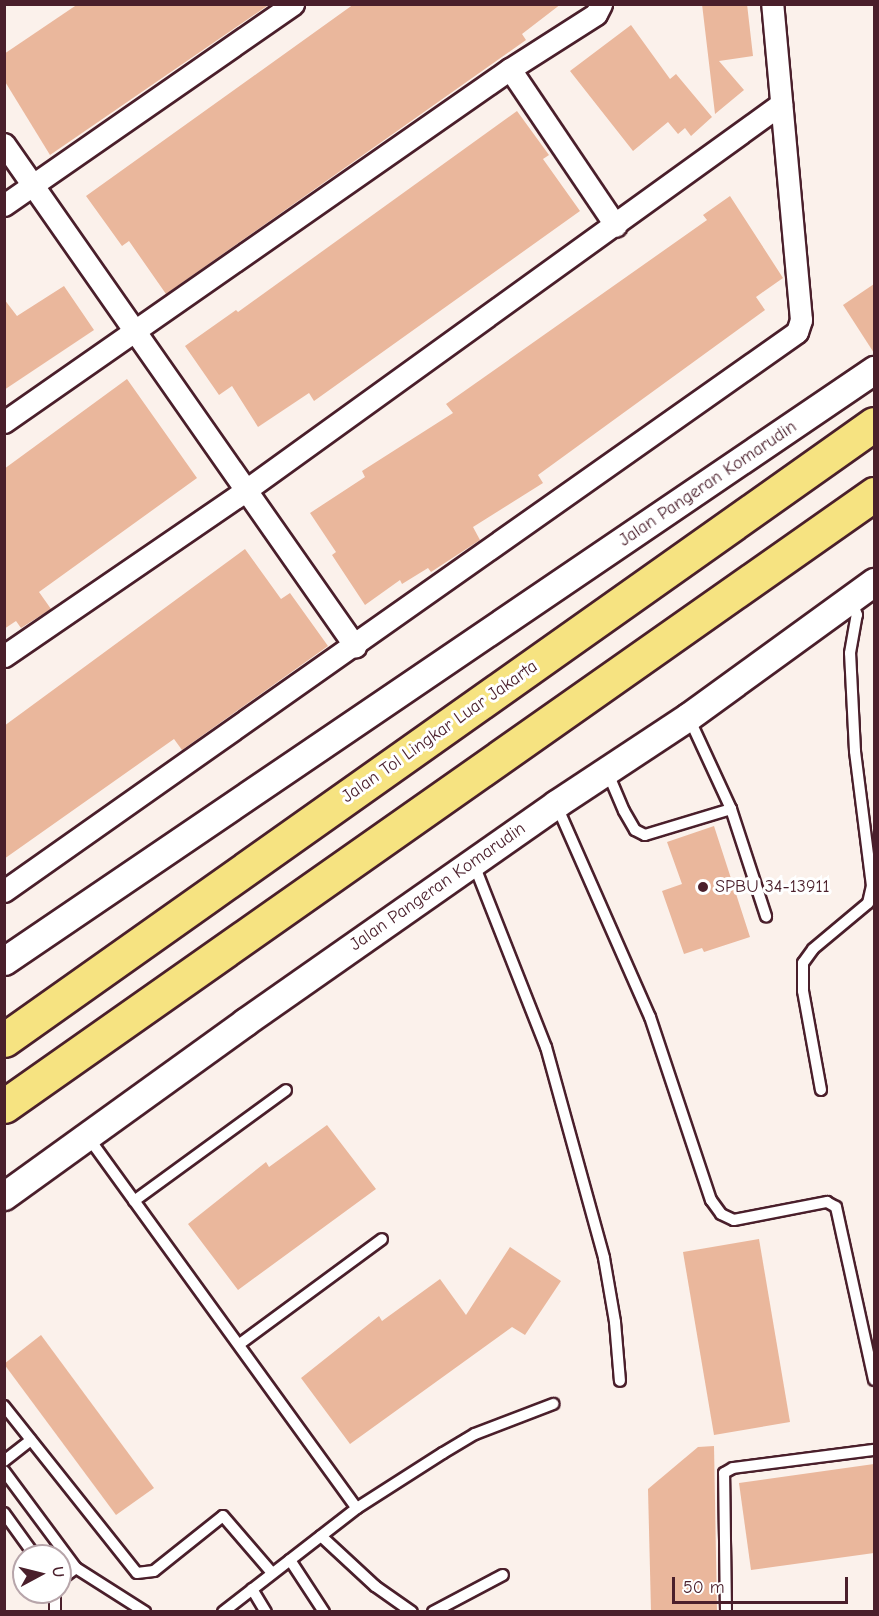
<!DOCTYPE html>
<html>
<head>
<meta charset="utf-8">
<style>
  body { margin:0 }
  #map { position:relative; width:879px; height:1616px; overflow:hidden; background:#fbf1eb; font-family:"Comic Neue",sans-serif }
  div>[style] { position:absolute }
  [style*='--x'] { left:calc(var(--x)*1px); top:calc(var(--y)*1px); width:calc(var(--w)*1px); rotate:calc(var(--a)*1deg) }
  .building>* { inset:0; background:#eab79c }
  .roads { filter:drop-shadow(2px 0 #4a1f2b) drop-shadow(-2px 0 #4a1f2b) drop-shadow(0 2px #4a1f2b) drop-shadow(0 -2px #4a1f2b) }
  .service>* { height:10px; margin:-5px; padding:0 5px; transform-origin:5px; border-radius:5px; background:#fff }
  .minor>* { height:21px; margin:-10.5px; padding:0 10.5px; transform-origin:10.5px; border-radius:10.5px; background:#fff }
  .tertiary>* { height:27px; margin:-13.5px; padding:0 13.5px; transform-origin:13.5px; border-radius:13.5px; background:#fff }
  .motorway>* { height:33px; margin:-16.5px; padding:0 16.5px; transform-origin:16.5px; border-radius:16.5px; background:#f6e381 }
  .dots>* { width:16px; height:16px; translate:-50% -50%; box-sizing:border-box; border:3px solid #fff; border-radius:50% }
  span { translate:-50% -50%; white-space:nowrap; text-align:center; line-height:1.15; -webkit-text-stroke:6px #fff; paint-order:stroke }
  .street-label { font-size:18px; color:#4a1f2b }
  .poi-label { font-size:18px; color:#4a1f2b }
  .left { translate:0 -50%; text-align:left }
  .frame { position:absolute; inset:0; border:6px solid #4a1f2b; pointer-events:none }
  .north { position:absolute; left:12px; top:1544px; width:60px; height:60px; box-sizing:border-box; background:#fff; border:2px solid #b7a5aa; border-radius:50%; rotate:83deg; font-size:16px; font-weight:700; line-height:24px; text-align:center; color:#4a1f2b }
  .north::after { content:''; display:block; margin:auto; width:21px; height:27px; background:#4a1f2b; clip-path:polygon(50% 0,100% 100%,50% 72%,0 100%) }
  .scale { position:absolute; left:672px; top:1577px; width:176px; height:27px; box-sizing:border-box; border:3px solid #4a1f2b; border-top:0; padding-left:8px; font-size:18px; line-height:21px; white-space:nowrap; color:#4a1f2b; -webkit-text-stroke:4px #fff; paint-order:stroke }
</style>
</head>
<body>
<div id="map">
  <div class="building">
    <i style="clip-path:polygon(78px 4px,270px 4px,50px 155px,4px 80px,4px 54px)"></i>
    <i style="clip-path:polygon(354px 4px,561px 4px,522px 34px,526px 40px,166px 294px,129px 241px,122px 246px,86px 196px)"></i>
    <i style="clip-path:polygon(702px 4px,747px 4px,753px 56px,719px 61px,744px 90px,715px 114px)"></i>
    <i style="clip-path:polygon(631px 25px,670px 79px,676px 74px,712px 117px,691px 136px,685px 128px,678px 134px,668px 122px,633px 151px,570px 71px)"></i>
    <i style="clip-path:polygon(517px 111px,549px 155px,543px 159px,580px 211px,314px 401px,309px 393px,258px 427px,232px 386px,219px 395px,185px 346px,236px 310px,238px 312px)"></i>
    <i style="clip-path:polygon(730px 196px,783px 278px,756px 297px,765px 310px,538px 475px,543px 483px,473px 527px,480px 540px,431px 572px,428px 568px,402px 584px,400px 580px,365px 605px,332px 555px,336px 552px,310px 513px,365px 477px,362px 471px,453px 413px,446px 404px,707px 220px,703px 215px)"></i>
    <i style="clip-path:polygon(874px 284px,874px 353px,843px 305px)"></i>
    <i style="clip-path:polygon(64px 286px,94px 330px,4px 390px,4px 299px,17px 316px)"></i>
    <i style="clip-path:polygon(127px 379px,197px 478px,39px 592px,51px 609px,21px 628px,16px 621px,4px 629px,4px 469px)"></i>
    <i style="clip-path:polygon(245px 549px,281px 599px,290px 593px,328px 646px,182px 750px,174px 739px,4px 859px,4px 726px)"></i>
    <i style="clip-path:polygon(714px 826px,750px 937px,704px 952px,702px 948px,684px 954px,662px 891px,682px 884px,667px 842px)"></i>
    <i style="clip-path:polygon(327px 1125px,376px 1189px,238px 1290px,188px 1224px,266px 1162px,269px 1167px)"></i>
    <i style="clip-path:polygon(759px 1239px,790px 1422px,714px 1435px,683px 1252px)"></i>
    <i style="clip-path:polygon(510px 1247px,561px 1281px,525px 1335px,512px 1327px,350px 1444px,301px 1378px,379px 1316px,382px 1321px,440px 1279px,466px 1315px)"></i>
    <i style="clip-path:polygon(41px 1335px,154px 1488px,116px 1515px,4px 1364px)"></i>
    <i style="clip-path:polygon(714px 1446px,717px 1611px,651px 1611px,648px 1489px,698px 1447px)"></i>
    <i style="clip-path:polygon(874px 1464px,874px 1553px,751px 1570px,739px 1483px)"></i>
  </div>
  <div class="roads">
    <div class="service">
      <i style="--x:689;--y:718;--w:100;--a:65.2"></i>
      <i style="--x:731;--y:809;--w:113;--a:71.9"></i>
      <i style="--x:607;--y:771;--w:43;--a:67"></i>
      <i style="--x:624;--y:811;--w:22;--a:60"></i>
      <i style="--x:635;--y:830;--w:11;--a:27"></i>
      <i style="--x:645;--y:835;--w:90;--a:-16.8"></i>
      <i style="--x:556;--y:804;--w:233;--a:66.2"></i>
      <i style="--x:650;--y:1017;--w:193;--a:71.6"></i>
      <i style="--x:711;--y:1200;--w:17;--a:54"></i>
      <i style="--x:721;--y:1214;--w:14;--a:25"></i>
      <i style="--x:734;--y:1220;--w:95;--a:-11"></i>
      <i style="--x:827;--y:1202;--w:10;--a:29"></i>
      <i style="--x:836;--y:1207;--w:177;--a:77.6"></i>
      <i style="--x:473;--y:862;--w:199;--a:68.5"></i>
      <i style="--x:546;--y:1047;--w:219;--a:74.6"></i>
      <i style="--x:604;--y:1258;--w:65;--a:80.2"></i>
      <i style="--x:615;--y:1322;--w:59;--a:85.2"></i>
      <i style="--x:821;--y:1090;--w:101;--a:-100.3"></i>
      <i style="--x:803;--y:991;--w:28;--a:-90"></i>
      <i style="--x:803;--y:963;--w:17;--a:-54"></i>
      <i style="--x:813;--y:949;--w:72;--a:-39.9"></i>
      <i style="--x:868;--y:903;--w:17;--a:-77"></i>
      <i style="--x:872;--y:886;--w:136;--a:-97.2"></i>
      <i style="--x:855;--y:751;--w:98;--a:-92.9"></i>
      <i style="--x:850;--y:653;--w:39;--a:-80"></i>
      <i style="--x:857;--y:615;--w:17;--a:-111"></i>
      <i style="--x:88;--y:1137;--w:458;--a:54.1"></i>
      <i style="--x:134;--y:1201;--w:188;--a:-36.1"></i>
      <i style="--x:241;--y:1343;--w:175;--a:-36.4"></i>
      <i style="--x:4;--y:1406;--w:213;--a:51.5"></i>
      <i style="--x:137;--y:1573;--w:17;--a:-7"></i>
      <i style="--x:154;--y:1571;--w:88;--a:-38.6"></i>
      <i style="--x:223;--y:1516;--w:75;--a:49.3"></i>
      <i style="--x:4;--y:1461;--w:34;--a:-38"></i>
      <i style="--x:4;--y:1471;--w:121;--a:53.4"></i>
      <i style="--x:76;--y:1568;--w:82;--a:32.5"></i>
      <i style="--x:4;--y:1513;--w:53;--a:54.2"></i>
      <i style="--x:321;--y:1536;--w:74;--a:42.8"></i>
      <i style="--x:375;--y:1586;--w:45;--a:35.1"></i>
      <i style="--x:290;--y:1560;--w:62;--a:56.8"></i>
      <i style="--x:60;--y:1580;--w:20;--a:-37"></i>
      <i style="--x:252;--y:1589;--w:27;--a:59"></i>
      <i style="--x:55;--y:1592;--w:20;--a:90"></i>
      <i style="--x:223;--y:1612;--w:170;--a:-37.8"></i>
      <i style="--x:357;--y:1508;--w:102;--a:-32.6"></i>
      <i style="--x:443;--y:1453;--w:37;--a:-31"></i>
      <i style="--x:475;--y:1434;--w:84;--a:-21"></i>
      <i style="--x:433;--y:1612;--w:79;--a:-27.9"></i>
      <i style="--x:726;--y:1612;--w:139;--a:-90.8"></i>
      <i style="--x:724;--y:1473;--w:10;--a:-29"></i>
      <i style="--x:733;--y:1468;--w:142;--a:-7.3"></i>
    </div>
    <div class="minor">
      <i style="--x:510;--y:69;--w:189;--a:56"></i>
      <i style="--x:4;--y:144;--w:613;--a:55.04"></i>
      <i style="--x:4;--y:205;--w:352;--a:-34.8"></i>
      <i style="--x:4;--y:422;--w:617;--a:-34.9"></i>
      <i style="--x:510;--y:69;--w:102;--a:-32.6"></i>
      <i style="--x:596;--y:14;--w:11;--a:-63"></i>
      <i style="--x:4;--y:656;--w:293;--a:-34.4"></i>
      <i style="--x:246;--y:490;--w:660;--a:-35.81"></i>
      <i style="--x:4;--y:891;--w:970;--a:-35.18"></i>
      <i style="--x:797;--y:332;--w:13;--a:-72"></i>
      <i style="--x:801;--y:320;--w:317;--a:-95.2"></i>
    </div>
    <div class="tertiary">
      <i style="--x:4;--y:961;--w:1052;--a:-34.19"></i>
      <i style="--x:4;--y:1196;--w:297;--a:-35.8"></i>
      <i style="--x:245;--y:1022;--w:380;--a:-35"></i>
      <i style="--x:556;--y:804;--w:158;--a:-33.4"></i>
      <i style="--x:688;--y:717;--w:230;--a:-36"></i>
    </div>
    <div class="motorway">
      <i style="--x:4;--y:1040;--w:1066;--a:-35.3"></i>
      <i style="--x:4;--y:1106;--w:1064;--a:-35.12"></i>
    </div>
  </div>
  <div class="dots">
    <i style="left:703px;top:887px;background:#4a1f2b"></i>
  </div>
  <div class="street-label">
    <span style="left:708px;top:484px;rotate:-34deg">Jalan Pangeran Komarudin</span>
    <span style="left:440px;top:732px;rotate:-35deg">Jalan Tol Lingkar Luar Jakarta</span>
    <span style="left:438px;top:887px;rotate:-35deg">Jalan Pangeran Komarudin</span>
  </div>
  <div class="poi-label">
    <span class="left" style="left:715px;top:887px">SPBU 34-13911</span>
  </div>
  <div class="frame"></div>
  <div class="north">U</div>
  <div class="scale">50 m</div>
</div>
</body>
</html>
